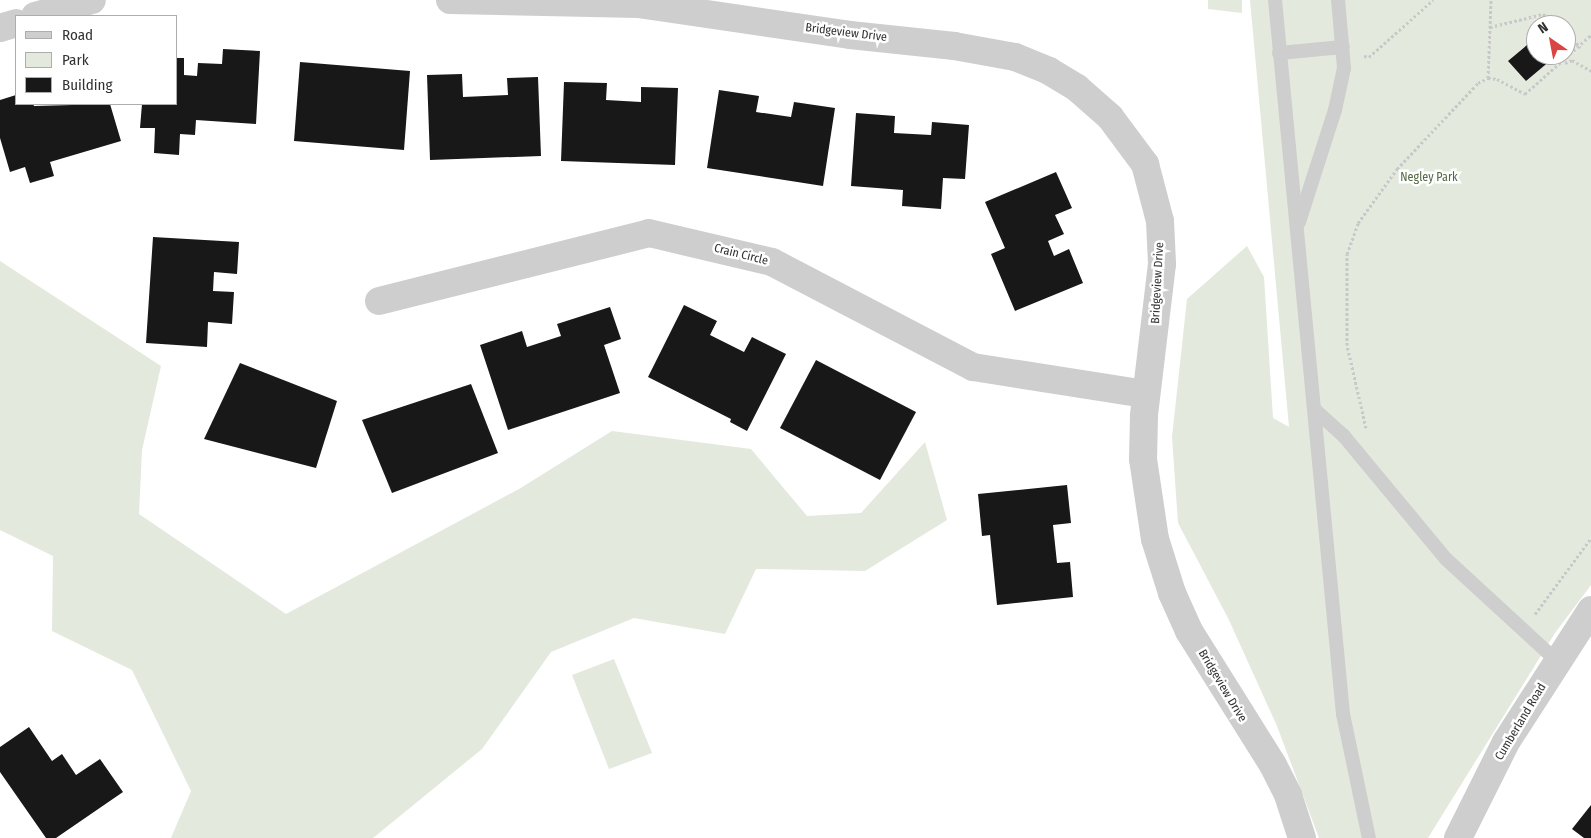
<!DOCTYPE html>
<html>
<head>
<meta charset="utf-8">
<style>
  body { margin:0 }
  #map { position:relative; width:1591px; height:838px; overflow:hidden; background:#fff; font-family:"Fira Sans Condensed",sans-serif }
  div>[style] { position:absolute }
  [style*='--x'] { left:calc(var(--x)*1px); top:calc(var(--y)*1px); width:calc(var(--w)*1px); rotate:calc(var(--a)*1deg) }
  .green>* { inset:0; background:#e3e9dd }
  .building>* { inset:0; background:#181818 }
  .path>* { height:3px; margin-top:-1.5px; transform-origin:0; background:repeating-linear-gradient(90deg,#c8c8c8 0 2.5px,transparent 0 5px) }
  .service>* { height:14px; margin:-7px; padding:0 7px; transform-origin:7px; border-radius:7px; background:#cecece }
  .minor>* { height:28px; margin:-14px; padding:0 14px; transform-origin:14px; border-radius:14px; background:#cecece }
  span { translate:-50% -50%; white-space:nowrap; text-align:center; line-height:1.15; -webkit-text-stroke:5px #fff; paint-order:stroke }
  .street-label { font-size:12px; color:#313131 }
  .park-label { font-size:12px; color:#506941 }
  .legend { position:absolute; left:15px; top:15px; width:162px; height:90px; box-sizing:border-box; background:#fff; border:1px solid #adadad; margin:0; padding:6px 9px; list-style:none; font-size:15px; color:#313131 }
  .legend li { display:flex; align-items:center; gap:10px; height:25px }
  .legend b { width:25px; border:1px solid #adadad }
  .north { position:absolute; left:1526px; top:15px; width:50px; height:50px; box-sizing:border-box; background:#fff; border:1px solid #adadad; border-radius:50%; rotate:327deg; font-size:14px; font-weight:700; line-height:20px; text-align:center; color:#313131 }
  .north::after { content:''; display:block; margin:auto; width:18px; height:22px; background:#d84542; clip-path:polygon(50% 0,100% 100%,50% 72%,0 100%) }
</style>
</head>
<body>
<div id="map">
  <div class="green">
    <i style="clip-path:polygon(1208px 0,1242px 0,1242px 13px,1208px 9px)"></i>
    <i style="clip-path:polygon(evenodd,1250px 0,1591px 0,1591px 585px,1555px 633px,1428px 838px,1319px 838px,1277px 726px,1228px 618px,1178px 523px,1172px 437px,1187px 299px,1247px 246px,1264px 277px,1273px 418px,1289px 427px,1250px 0,1536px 25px,1566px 25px,1566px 55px,1536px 55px,1536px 25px)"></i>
    <i style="clip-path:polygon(0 261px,161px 366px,142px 450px,139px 514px,286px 614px,519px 489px,612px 431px,751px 449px,807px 516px,861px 513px,925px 442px,947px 520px,865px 571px,756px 569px,725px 634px,634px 618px,551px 652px,482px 749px,373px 838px,171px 838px,191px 791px,132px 670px,52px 631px,53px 556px,0 530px)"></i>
    <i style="clip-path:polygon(614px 659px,652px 753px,609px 769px,572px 675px)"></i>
  </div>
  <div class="building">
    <i style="clip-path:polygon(1533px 40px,1536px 55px,1546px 55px,1551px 60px,1526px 81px,1508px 61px)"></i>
    <i style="clip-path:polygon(223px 49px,260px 51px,256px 124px,196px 120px,195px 135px,180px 134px,179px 155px,154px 153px,155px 128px,140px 128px,142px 104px,176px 104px,176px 58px,184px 58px,184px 75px,197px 76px,198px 63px,222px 64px)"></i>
    <i style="clip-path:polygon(300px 62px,410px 71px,404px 150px,294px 141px)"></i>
    <i style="clip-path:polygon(462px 74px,463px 97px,508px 95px,507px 78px,538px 77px,541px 156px,430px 160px,427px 75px)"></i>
    <i style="clip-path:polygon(564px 82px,607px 83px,606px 100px,641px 102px,641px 87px,678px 88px,675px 165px,561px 161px)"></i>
    <i style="clip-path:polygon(719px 90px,759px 96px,756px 112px,791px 117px,794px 102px,835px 108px,823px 186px,707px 168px)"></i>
    <i style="clip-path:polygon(16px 95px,16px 104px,33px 104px,34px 106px,110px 104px,121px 141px,50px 162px,54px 176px,30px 183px,25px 167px,10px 172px,0 138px,0 100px)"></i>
    <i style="clip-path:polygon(856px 113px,895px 116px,894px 133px,931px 135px,932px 122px,969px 125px,965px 179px,943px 178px,941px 209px,902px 206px,903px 190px,851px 186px)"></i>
    <i style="clip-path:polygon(1056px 172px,1072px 208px,1055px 215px,1064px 234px,1048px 241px,1054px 256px,1069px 249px,1083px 283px,1015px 311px,991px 254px,1005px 248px,985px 202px)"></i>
    <i style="clip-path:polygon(153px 237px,239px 242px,237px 274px,214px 272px,213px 291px,234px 292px,232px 324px,208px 322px,207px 347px,146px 343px)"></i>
    <i style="clip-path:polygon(684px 305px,717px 321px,710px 335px,744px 352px,752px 337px,786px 354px,747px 431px,730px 422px,731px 419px,648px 377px)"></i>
    <i style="clip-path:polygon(610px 307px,621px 339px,604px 345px,620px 393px,508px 430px,480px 345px,522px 331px,527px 347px,561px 336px,557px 324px)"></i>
    <i style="clip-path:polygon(816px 360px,916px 412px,880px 480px,780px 428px)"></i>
    <i style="clip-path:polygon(240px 363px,337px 401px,316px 468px,204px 439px)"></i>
    <i style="clip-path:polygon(471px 384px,498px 453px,392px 493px,362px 420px)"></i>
    <i style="clip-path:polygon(1067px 485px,1071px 523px,1053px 525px,1057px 563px,1070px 562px,1073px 597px,997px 605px,990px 535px,982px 536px,978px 494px)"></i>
    <i style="clip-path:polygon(29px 727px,52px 761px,62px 754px,76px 775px,100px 759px,123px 792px,56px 838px,46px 838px,0 772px,0 747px)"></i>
    <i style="clip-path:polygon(1591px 805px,1591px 838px,1584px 838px,1572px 829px)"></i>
  </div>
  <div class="path">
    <i style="--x:1490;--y:27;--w:55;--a:-13.8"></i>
    <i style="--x:1543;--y:14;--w:19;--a:35"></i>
    <i style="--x:1566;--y:32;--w:21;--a:47"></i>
    <i style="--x:1364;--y:56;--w:5;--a:11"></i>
    <i style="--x:1369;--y:57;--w:86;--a:-41.7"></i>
    <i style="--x:1565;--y:63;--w:8;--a:-23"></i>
    <i style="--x:1572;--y:60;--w:22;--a:30"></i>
    <i style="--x:1488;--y:78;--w:78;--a:-87.8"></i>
    <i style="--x:1366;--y:428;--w:85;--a:-102.9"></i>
    <i style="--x:1347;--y:345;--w:91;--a:-90"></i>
    <i style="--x:1347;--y:254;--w:33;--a:-70"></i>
    <i style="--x:1358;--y:223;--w:67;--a:-54.2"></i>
    <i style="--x:1397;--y:169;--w:118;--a:-46.7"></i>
    <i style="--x:1478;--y:83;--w:11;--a:-27"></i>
    <i style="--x:1488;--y:78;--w:9;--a:6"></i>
    <i style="--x:1497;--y:79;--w:32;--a:28"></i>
    <i style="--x:1525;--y:94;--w:89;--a:-41.8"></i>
    <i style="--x:1535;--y:614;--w:94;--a:-53.6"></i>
  </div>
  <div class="service">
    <i style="--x:1275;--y:0;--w:717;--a:84.56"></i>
    <i style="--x:1343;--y:714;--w:127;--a:78.2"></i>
    <i style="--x:1279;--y:53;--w:64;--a:-5.4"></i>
    <i style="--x:1299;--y:222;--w:118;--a:-72.2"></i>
    <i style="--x:1335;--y:110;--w:43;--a:-77.9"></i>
    <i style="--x:1344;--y:68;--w:68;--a:-95"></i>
    <i style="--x:1315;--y:410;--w:38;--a:42"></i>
    <i style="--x:1343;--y:435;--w:161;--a:50.3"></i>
    <i style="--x:1446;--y:559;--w:152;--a:42.6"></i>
  </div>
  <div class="minor">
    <i style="--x:450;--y:0;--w:188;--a:1.2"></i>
    <i style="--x:638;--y:4;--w:214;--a:8.3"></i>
    <i style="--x:850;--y:35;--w:105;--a:6"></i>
    <i style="--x:954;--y:46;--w:62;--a:10.2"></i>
    <i style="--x:1015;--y:57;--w:37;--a:22"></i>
    <i style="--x:1049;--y:71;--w:33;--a:31"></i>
    <i style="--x:1077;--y:88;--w:44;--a:41.3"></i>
    <i style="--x:1110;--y:117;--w:59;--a:53.3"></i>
    <i style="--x:1145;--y:164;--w:59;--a:75.3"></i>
    <i style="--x:1160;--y:221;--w:43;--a:87.3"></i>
    <i style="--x:1162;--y:264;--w:153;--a:96.8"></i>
    <i style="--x:1144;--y:416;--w:43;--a:91.3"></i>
    <i style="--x:1143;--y:459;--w:81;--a:81.5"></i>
    <i style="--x:1155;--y:539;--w:57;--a:72.5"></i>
    <i style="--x:1172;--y:593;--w:42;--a:65.9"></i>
    <i style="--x:1189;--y:631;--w:158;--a:57.9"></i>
    <i style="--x:1273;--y:765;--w:34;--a:63"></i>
    <i style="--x:1288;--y:795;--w:45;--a:72"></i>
    <i style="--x:35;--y:16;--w:59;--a:-15.7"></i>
    <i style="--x:0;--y:28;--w:17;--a:-17"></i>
    <i style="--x:379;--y:301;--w:278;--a:-14.1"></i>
    <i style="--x:649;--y:233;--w:126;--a:13.3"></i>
    <i style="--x:772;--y:262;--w:227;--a:27.6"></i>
    <i style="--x:973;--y:367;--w:175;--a:8.9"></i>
    <i style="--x:1458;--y:838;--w:107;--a:-63.4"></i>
    <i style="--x:1506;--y:742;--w:157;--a:-57.2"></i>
  </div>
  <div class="street-label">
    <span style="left:846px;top:33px;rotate:7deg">Bridgeview Drive</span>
    <span style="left:741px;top:255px;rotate:14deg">Crain Circle</span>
    <span style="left:1158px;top:283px;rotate:-87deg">Bridgeview Drive</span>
    <span style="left:1222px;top:686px;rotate:59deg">Bridgeview Drive</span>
    <span style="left:1521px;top:722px;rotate:-59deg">Cumberland Road</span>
  </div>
  <div class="park-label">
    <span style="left:1429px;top:178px">Negley Park</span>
  </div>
  <ul class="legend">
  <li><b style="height:6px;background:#cecece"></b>Road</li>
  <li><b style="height:14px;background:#e3e9dd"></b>Park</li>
  <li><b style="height:14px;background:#181818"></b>Building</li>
  </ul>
  <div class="north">N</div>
</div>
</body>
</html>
